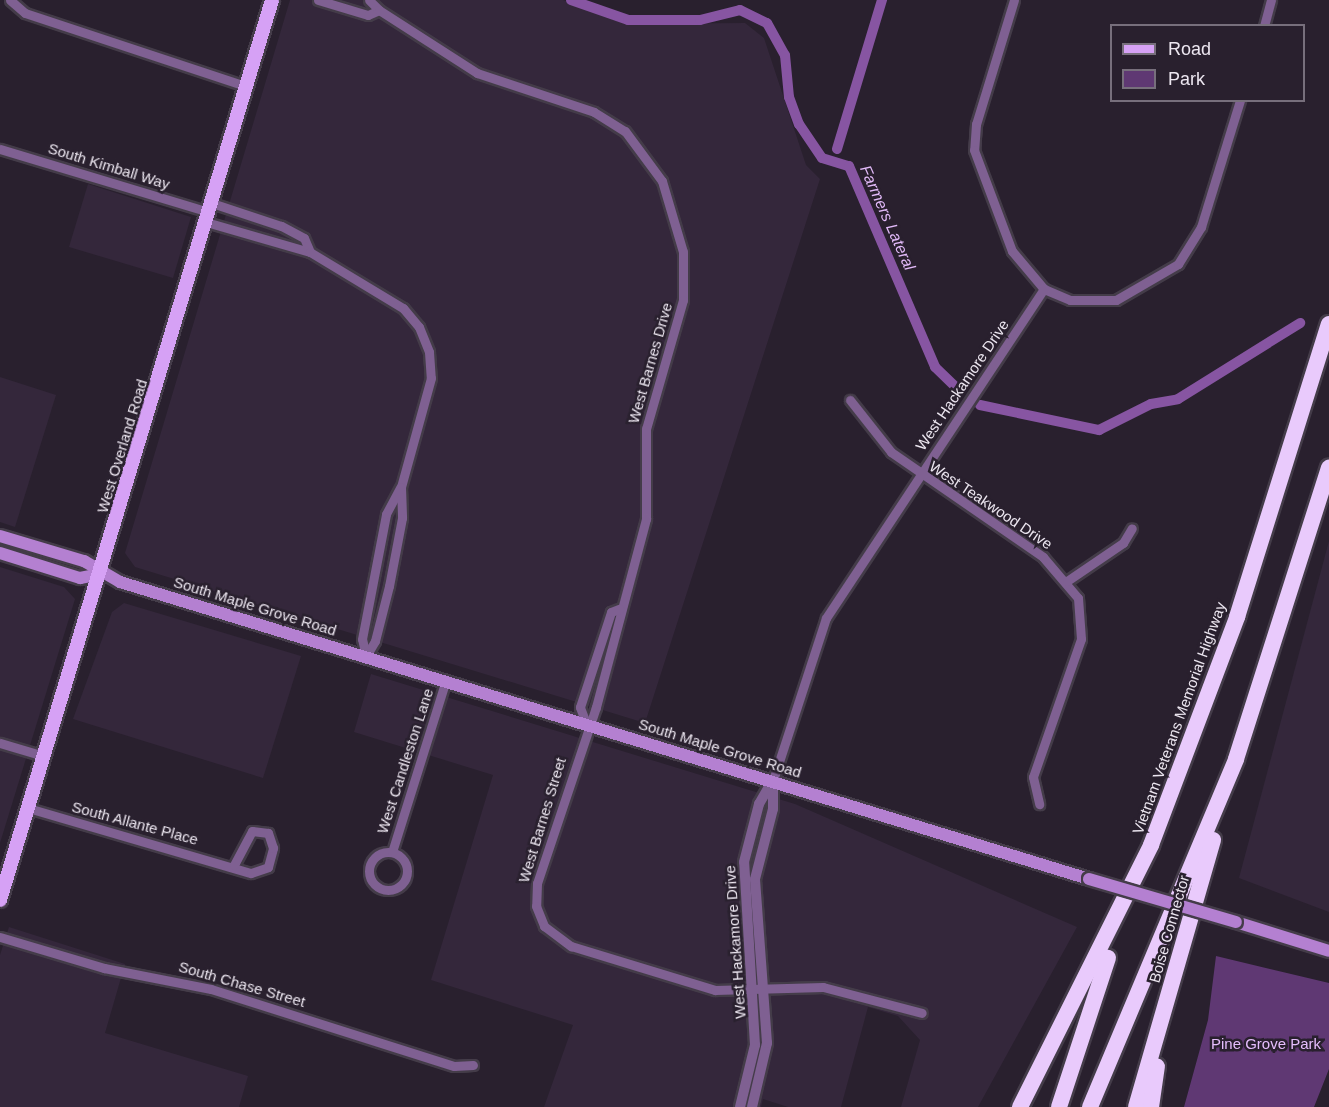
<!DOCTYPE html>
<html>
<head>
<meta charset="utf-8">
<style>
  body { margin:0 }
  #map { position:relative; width:1329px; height:1107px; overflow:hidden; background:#29202e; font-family:Arial,sans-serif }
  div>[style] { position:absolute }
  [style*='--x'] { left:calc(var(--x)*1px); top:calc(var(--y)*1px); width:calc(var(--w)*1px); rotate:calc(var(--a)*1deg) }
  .built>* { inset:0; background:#34273b }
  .green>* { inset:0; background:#5f3873 }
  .canal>* { height:10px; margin:-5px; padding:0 5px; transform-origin:5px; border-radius:5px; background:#8755a2 }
  .roads { filter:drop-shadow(2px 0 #443c49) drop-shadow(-2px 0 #443c49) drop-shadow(0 2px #443c49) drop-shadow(0 -2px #443c49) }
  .minor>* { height:9px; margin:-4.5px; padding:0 4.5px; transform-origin:4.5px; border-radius:4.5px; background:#7f6092 }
  .minor>.ring { margin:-4.5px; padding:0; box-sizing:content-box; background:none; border:9px solid #7f6092; border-radius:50% }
  .tertiary>* { height:10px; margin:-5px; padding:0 5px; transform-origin:5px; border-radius:5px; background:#7f6092 }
  .secondary>* { height:12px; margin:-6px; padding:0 6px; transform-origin:6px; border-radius:6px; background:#b480d1 }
  .primary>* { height:14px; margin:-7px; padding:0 7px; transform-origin:7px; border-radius:7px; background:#d6a1f5 }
  .motorway>* { height:16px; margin:-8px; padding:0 8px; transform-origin:8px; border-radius:8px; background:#e9cafc }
  .bridges { filter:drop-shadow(2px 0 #443c49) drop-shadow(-2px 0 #443c49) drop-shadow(0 2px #443c49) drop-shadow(0 -2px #443c49) }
  .secondary-bridge>* { height:12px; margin:-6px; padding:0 6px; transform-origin:6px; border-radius:6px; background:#b480d1 }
  span { translate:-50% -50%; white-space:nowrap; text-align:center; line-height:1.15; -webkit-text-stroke:5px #29202e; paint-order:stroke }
  .street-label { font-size:15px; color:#ece6f0 }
  .park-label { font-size:15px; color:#e5bdfc }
  .water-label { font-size:16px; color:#e2baf9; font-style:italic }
  .legend { position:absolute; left:1110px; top:24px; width:195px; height:78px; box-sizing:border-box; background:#29202e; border:2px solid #776f7c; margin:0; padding:8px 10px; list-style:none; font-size:18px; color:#ece6f0 }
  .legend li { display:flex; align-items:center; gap:12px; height:30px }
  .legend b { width:30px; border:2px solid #776f7c }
</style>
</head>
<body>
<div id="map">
  <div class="built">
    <i style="clip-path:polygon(290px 0,563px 0,630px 24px,745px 23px,764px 38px,806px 165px,820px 179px,645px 723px,135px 567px,125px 553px)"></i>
    <i style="clip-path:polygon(88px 184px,191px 217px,173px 278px,69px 247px)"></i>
    <i style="clip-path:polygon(0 377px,56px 395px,15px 527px,0 522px)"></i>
    <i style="clip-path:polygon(1329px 541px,1329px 912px,1239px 878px)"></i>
    <i style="clip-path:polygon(0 567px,64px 587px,75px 599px,0 843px)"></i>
    <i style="clip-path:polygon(124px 603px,301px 656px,263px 778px,73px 719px,112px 612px)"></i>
    <i style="clip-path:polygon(371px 674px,795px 804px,1077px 927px,978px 1107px,901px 1107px,920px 1040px,898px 1016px,868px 1007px,841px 1107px,788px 1107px,763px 1099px,761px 1107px,544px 1107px,573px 1025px,431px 980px,493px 775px,354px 732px)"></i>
    <i style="clip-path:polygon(9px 927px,125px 964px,105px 1033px,248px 1076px,239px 1107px,0 1107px,0 955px)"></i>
  </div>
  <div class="green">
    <i style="clip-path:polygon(1216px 956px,1329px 983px,1329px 1069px,1314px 1107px,1184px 1107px,1208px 1020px)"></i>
  </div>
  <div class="canal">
    <i style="--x:571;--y:0;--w:60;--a:19.3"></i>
    <i style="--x:628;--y:20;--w:72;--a:0"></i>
    <i style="--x:700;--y:20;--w:41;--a:-14"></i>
    <i style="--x:740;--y:10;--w:30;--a:26"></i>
    <i style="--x:767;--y:23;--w:37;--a:61"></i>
    <i style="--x:785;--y:55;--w:42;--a:84.6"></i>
    <i style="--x:789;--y:97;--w:29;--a:70"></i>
    <i style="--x:799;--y:124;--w:41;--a:55.9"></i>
    <i style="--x:822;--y:158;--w:28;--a:17"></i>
    <i style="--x:849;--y:166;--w:219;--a:66.8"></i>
    <i style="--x:935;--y:367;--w:35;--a:44"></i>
    <i style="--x:837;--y:149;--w:156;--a:-73.2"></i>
    <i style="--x:980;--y:405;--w:122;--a:11.9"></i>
    <i style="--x:1099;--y:430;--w:58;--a:-26.6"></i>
    <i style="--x:1151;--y:404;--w:27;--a:-10"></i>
    <i style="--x:1178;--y:399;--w:144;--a:-31.9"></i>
  </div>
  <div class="roads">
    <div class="minor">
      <i style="--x:10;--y:0;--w:20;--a:41"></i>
      <i style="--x:25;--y:13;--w:233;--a:18.3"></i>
      <i style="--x:318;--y:0;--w:52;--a:16.7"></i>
      <i style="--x:368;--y:15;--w:12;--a:-24"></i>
      <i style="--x:379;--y:10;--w:14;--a:-135"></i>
      <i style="--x:1014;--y:0;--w:130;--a:107"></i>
      <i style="--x:976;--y:124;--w:26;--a:94"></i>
      <i style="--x:974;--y:150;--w:108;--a:69.4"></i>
      <i style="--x:1012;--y:251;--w:50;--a:49.9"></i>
      <i style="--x:1044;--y:289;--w:28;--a:23"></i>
      <i style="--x:1070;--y:300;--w:46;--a:0"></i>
      <i style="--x:1116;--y:300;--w:72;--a:-30.1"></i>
      <i style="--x:1178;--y:264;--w:44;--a:-58.1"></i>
      <i style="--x:1201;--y:227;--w:133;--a:-72.9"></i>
      <i style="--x:379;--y:10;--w:117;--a:32.7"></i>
      <i style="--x:477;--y:73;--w:123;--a:18.4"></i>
      <i style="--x:594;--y:112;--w:36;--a:32"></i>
      <i style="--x:625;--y:131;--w:62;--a:53.5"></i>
      <i style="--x:662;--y:181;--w:74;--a:73.5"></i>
      <i style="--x:683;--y:252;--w:48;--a:90"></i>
      <i style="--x:683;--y:300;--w:134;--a:106"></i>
      <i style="--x:646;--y:429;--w:90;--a:90"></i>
      <i style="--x:646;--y:519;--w:195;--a:104.9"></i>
      <i style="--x:596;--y:707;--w:186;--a:108.5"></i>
      <i style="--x:537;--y:883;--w:23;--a:92"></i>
      <i style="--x:536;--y:906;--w:22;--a:68"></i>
      <i style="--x:544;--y:926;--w:34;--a:37"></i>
      <i style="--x:571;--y:946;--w:151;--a:17"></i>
      <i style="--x:715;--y:990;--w:108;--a:-1.6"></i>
      <i style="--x:823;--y:987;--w:102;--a:14.7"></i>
      <i style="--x:1264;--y:26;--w:27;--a:-75"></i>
      <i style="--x:0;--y:149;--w:218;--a:16.8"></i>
      <i style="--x:206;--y:222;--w:108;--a:16.1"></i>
      <i style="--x:310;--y:252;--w:15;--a:-113"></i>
      <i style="--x:304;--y:238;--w:26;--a:-152"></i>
      <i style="--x:281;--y:226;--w:73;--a:-161.6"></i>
      <i style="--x:310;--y:252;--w:109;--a:31.1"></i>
      <i style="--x:403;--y:308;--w:25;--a:50"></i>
      <i style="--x:419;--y:327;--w:27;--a:68"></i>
      <i style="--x:429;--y:352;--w:26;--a:86"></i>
      <i style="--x:431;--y:378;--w:113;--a:105.4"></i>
      <i style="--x:401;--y:487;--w:31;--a:88"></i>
      <i style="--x:402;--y:518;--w:69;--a:100.8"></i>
      <i style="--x:389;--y:586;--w:57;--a:104.3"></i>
      <i style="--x:375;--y:641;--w:17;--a:121"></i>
      <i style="--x:850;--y:400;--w:66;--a:51.7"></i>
      <i style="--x:891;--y:452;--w:185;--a:34.6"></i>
      <i style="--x:1043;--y:557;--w:54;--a:49.5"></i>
      <i style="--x:1078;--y:598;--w:41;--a:85.8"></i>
      <i style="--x:1081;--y:639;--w:146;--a:109.2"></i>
      <i style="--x:1033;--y:777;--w:28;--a:77"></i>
      <i style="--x:1067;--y:581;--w:68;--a:-34.2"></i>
      <i style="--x:1123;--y:543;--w:17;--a:-59"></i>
      <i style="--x:366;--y:656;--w:17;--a:-103"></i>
      <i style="--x:362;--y:639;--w:127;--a:-79.1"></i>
      <i style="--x:386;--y:514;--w:30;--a:-62"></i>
      <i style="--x:586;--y:723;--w:17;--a:-111"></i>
      <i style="--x:580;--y:707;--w:100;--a:-71.9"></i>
      <i style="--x:611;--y:612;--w:9;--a:-21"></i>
      <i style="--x:0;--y:743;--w:46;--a:16.5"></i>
      <i style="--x:773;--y:780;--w:170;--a:-71.9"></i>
      <i style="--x:826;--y:618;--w:395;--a:-56.5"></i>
      <i style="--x:28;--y:808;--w:232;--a:16.3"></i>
      <i style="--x:251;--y:873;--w:18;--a:-19"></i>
      <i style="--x:268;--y:867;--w:20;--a:-75"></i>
      <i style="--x:273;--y:848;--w:16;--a:-108"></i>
      <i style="--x:268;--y:833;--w:16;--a:-173"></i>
      <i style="--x:252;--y:831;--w:38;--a:118"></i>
      <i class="ring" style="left:369px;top:852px;width:29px;height:29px"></i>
      <i style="--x:392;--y:852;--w:180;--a:-72.6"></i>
      <i style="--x:0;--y:937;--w:109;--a:16.6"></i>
      <i style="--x:104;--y:968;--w:109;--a:11.1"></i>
      <i style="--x:211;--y:989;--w:255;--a:17.6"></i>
      <i style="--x:454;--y:1066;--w:19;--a:-3"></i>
    </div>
    <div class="tertiary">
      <i style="--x:740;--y:1107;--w:64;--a:-76.4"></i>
      <i style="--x:755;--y:1045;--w:183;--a:-93.4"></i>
      <i style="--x:744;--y:862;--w:60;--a:-75.5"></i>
      <i style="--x:759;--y:804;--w:28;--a:-60"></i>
      <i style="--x:752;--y:1107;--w:66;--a:-76.8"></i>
      <i style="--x:767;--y:1043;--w:164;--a:-94.2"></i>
      <i style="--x:755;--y:879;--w:72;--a:-75.6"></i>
      <i style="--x:773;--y:809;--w:29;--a:-90"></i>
    </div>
    <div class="secondary">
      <i style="--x:0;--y:536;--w:88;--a:16.6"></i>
      <i style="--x:84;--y:561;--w:42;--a:30.3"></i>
      <i style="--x:120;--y:582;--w:1013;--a:17.04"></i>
      <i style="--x:0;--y:553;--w:84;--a:17.4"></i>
      <i style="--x:80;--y:578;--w:21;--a:-11"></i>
      <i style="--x:1236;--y:922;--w:97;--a:17.3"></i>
    </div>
    <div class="primary">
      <i style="--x:0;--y:900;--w:940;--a:-73.18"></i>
    </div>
    <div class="motorway">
      <i style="--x:1020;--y:1107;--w:293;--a:-63.4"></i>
      <i style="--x:1151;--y:845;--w:244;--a:-69.3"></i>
      <i style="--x:1237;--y:617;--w:307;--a:-72.6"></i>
      <i style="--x:1059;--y:1107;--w:157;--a:-71.8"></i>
      <i style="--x:1090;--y:1107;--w:377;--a:-67.2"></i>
      <i style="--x:1236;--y:759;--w:306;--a:-72.3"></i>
      <i style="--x:1136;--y:1107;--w:278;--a:-73.9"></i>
      <i style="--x:1151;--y:1107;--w:41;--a:-81.7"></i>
    </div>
  </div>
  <div class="bridges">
    <div class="secondary-bridge">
      <i style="--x:1089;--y:879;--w:153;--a:16.3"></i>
    </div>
  </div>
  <div class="street-label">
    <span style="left:109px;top:166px;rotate:17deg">South Kimball Way</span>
    <span style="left:650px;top:363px;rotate:-74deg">West Barnes Drive</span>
    <span style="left:962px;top:385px;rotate:-56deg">West Hackamore Drive</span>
    <span style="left:122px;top:446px;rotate:-73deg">West Overland Road</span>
    <span style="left:991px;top:505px;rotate:34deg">West Teakwood Drive</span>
    <span style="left:255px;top:606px;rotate:17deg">South Maple Grove Road</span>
    <span style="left:1179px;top:718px;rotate:-70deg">Vietnam Veterans Memorial Highway</span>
    <span style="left:720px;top:748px;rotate:17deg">South Maple Grove Road</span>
    <span style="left:405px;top:761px;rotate:-72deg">West Candleston Lane</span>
    <span style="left:542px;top:820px;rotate:-73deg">West Barnes Street</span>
    <span style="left:135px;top:823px;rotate:15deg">South Allante Place</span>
    <span style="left:1169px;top:929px;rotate:-74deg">Boise Connector</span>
    <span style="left:735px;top:942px;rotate:-94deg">West Hackamore Drive</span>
    <span style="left:242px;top:984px;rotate:16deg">South Chase Street</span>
  </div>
  <div class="park-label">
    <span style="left:1266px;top:1044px">Pine Grove Park</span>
  </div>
  <div class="water-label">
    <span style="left:887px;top:218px;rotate:66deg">Farmers Lateral</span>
  </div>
  <ul class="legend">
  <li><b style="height:8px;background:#d6a1f5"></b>Road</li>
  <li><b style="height:16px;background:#5f3873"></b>Park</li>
  </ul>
</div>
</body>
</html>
